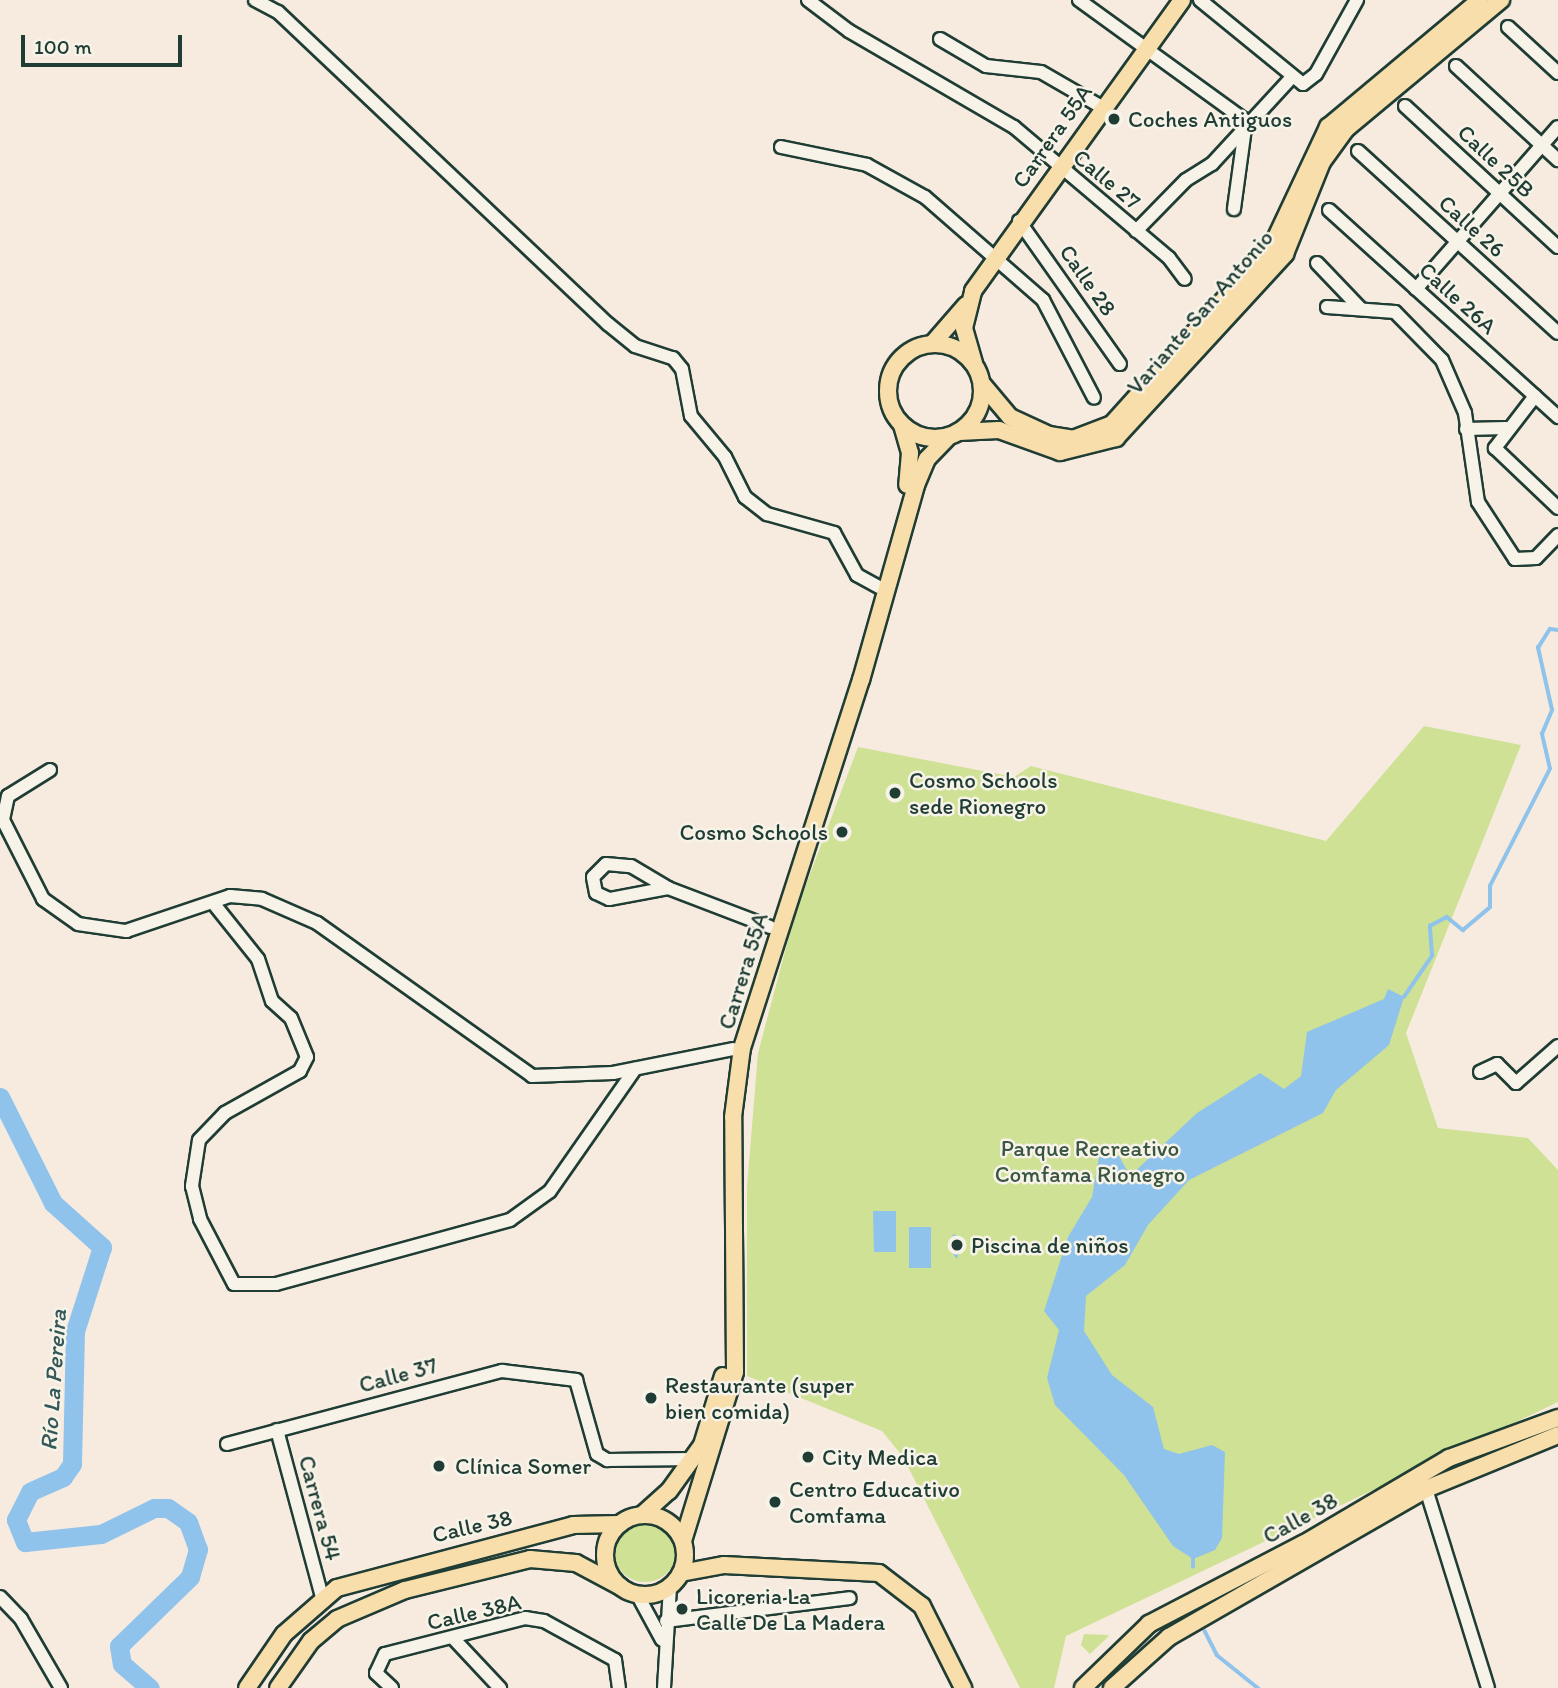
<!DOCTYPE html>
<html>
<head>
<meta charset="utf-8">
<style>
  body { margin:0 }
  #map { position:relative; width:1558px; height:1688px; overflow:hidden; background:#f7ebdf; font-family:Itim,sans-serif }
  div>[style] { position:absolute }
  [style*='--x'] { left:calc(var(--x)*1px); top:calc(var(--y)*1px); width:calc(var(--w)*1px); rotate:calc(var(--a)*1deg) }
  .green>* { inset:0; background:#cee195 }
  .round { border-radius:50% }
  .water>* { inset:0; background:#8fc3ec }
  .stream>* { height:3.5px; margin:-1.75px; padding:0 1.75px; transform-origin:1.75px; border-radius:1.75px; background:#8fc3ec }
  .river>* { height:19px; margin:-9.5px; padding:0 9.5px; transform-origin:9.5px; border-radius:9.5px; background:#8fc3ec }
  .roads { filter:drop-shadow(2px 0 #1f3d34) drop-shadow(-2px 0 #1f3d34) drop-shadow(0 2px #1f3d34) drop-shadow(0 -2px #1f3d34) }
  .minor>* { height:12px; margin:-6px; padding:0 6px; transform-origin:6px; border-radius:6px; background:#f7f3e8 }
  .major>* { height:16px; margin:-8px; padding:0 8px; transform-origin:8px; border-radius:8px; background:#f8deab }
  .major>.ring { margin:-8px; padding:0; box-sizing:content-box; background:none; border:16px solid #f8deab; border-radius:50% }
  .dots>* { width:19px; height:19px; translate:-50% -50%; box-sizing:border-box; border:4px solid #f7f3e8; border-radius:50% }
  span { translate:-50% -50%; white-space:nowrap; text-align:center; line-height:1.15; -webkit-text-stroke:5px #f7f3e8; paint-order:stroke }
  .poi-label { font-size:23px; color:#1f3d34 }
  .left { translate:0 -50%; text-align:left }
  .right { translate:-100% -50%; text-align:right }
  .street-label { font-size:23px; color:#1f3d34 }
  .park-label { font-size:23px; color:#395643 }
  .water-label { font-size:24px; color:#355859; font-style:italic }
  .scale { position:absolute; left:21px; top:35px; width:161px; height:32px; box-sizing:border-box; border:4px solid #1f3d34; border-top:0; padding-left:9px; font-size:21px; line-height:24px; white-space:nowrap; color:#1f3d34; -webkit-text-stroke:5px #f7f3e8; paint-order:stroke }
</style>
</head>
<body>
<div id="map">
  <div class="green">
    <i style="clip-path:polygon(1424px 726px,1521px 745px,1406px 1033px,1438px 1128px,1528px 1138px,1558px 1170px,1558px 1402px,1066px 1636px,1054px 1688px,1020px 1688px,903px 1457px,882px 1431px,747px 1376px,747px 1187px,758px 1053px,795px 914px,858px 747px,1014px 777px,1031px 766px,1326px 841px)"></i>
    <i class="round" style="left:614px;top:1520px;width:62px;height:62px"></i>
    <i style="clip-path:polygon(1084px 1634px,1108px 1635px,1109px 1636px,1090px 1654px,1081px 1645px)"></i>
  </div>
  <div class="water">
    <i style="clip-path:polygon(1388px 989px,1404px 997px,1389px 1045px,1336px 1090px,1323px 1113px,1189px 1180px,1148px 1225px,1125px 1265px,1086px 1296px,1084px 1331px,1112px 1375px,1153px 1407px,1164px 1449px,1179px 1454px,1212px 1445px,1225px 1452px,1222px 1538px,1215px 1550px,1193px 1559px,1173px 1546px,1124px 1475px,1055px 1405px,1047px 1378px,1059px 1330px,1044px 1311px,1068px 1237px,1092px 1197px,1100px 1151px,1119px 1156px,1130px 1176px,1197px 1113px,1260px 1073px,1284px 1089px,1301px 1076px,1307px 1032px,1384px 999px)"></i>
    <i style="clip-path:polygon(873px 1211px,896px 1211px,896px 1252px,874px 1252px)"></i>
    <i style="clip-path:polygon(909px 1227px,931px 1227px,931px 1268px,909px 1268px)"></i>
    <i style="clip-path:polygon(953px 1234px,963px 1238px,957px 1259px,951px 1251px)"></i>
  </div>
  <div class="stream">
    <i style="--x:1404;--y:997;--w:50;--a:-55.7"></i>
    <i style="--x:1432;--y:956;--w:30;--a:-94"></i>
    <i style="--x:1430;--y:926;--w:19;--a:-28"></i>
    <i style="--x:1447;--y:917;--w:21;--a:39"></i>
    <i style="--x:1463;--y:930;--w:35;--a:-40"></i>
    <i style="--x:1490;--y:907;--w:21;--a:-90"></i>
    <i style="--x:1490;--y:886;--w:131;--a:-62.9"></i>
    <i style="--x:1550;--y:769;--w:36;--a:-103"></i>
    <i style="--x:1542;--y:734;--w:26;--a:-67"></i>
    <i style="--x:1552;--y:710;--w:64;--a:-102.7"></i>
    <i style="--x:1538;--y:648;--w:22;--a:-58"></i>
    <i style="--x:1550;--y:629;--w:8;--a:7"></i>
    <i style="--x:1193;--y:1567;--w:8;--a:-90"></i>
    <i style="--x:1205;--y:1631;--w:27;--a:63"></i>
    <i style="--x:1217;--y:1655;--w:53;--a:38.8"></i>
  </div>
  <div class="river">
    <i style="--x:0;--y:1097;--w:119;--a:63.4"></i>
    <i style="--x:53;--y:1203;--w:66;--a:41.9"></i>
    <i style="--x:102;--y:1247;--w:88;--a:107.8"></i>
    <i style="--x:75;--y:1331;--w:133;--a:91.3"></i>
    <i style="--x:72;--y:1464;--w:16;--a:125"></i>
    <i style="--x:63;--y:1477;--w:36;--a:156"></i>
    <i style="--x:30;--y:1492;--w:31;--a:117"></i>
    <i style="--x:16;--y:1520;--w:24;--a:68"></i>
    <i style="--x:25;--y:1542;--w:76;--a:-6"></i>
    <i style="--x:101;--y:1534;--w:59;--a:-26.1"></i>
    <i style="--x:154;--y:1508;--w:14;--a:0"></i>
    <i style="--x:168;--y:1508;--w:24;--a:35"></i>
    <i style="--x:188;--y:1522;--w:29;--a:70"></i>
    <i style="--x:198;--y:1549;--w:29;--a:106"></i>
    <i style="--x:190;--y:1577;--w:99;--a:135.8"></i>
    <i style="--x:119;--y:1646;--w:18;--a:81"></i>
    <i style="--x:122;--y:1664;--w:37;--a:41"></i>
  </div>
  <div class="roads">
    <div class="minor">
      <i style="--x:255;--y:0;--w:26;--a:28"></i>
      <i style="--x:278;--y:12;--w:454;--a:43.4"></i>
      <i style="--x:608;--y:324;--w:35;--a:39"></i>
      <i style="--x:635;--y:346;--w:40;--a:18"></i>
      <i style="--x:673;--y:358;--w:14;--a:51"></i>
      <i style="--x:682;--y:369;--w:48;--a:79.2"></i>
      <i style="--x:691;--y:416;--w:53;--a:50.3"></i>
      <i style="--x:725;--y:457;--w:45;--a:63.4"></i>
      <i style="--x:745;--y:497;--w:28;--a:38"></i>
      <i style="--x:767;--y:514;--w:70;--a:15.8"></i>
      <i style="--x:834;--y:533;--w:48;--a:61.3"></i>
      <i style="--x:857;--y:575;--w:25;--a:29"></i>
      <i style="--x:808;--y:0;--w:51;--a:37.1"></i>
      <i style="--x:849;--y:31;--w:191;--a:30.2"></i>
      <i style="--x:1014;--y:127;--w:203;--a:40.2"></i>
      <i style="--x:1169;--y:258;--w:26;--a:53"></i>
      <i style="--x:1079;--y:0;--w:206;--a:35.9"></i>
      <i style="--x:1246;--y:121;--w:89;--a:97.8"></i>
      <i style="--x:1200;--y:0;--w:133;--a:39.2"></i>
      <i style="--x:1303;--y:84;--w:16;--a:-38"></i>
      <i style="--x:1316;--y:74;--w:85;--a:-61"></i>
      <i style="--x:1508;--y:27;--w:68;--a:42.6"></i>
      <i style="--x:940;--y:39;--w:53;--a:30.4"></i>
      <i style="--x:986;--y:66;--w:55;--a:6.2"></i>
      <i style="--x:1041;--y:72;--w:68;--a:30"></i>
      <i style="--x:1456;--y:66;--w:139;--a:42.7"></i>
      <i style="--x:1405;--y:106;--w:208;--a:42.7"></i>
      <i style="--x:781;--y:147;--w:88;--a:11.8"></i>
      <i style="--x:867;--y:165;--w:66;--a:28.9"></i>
      <i style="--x:925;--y:197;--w:157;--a:41.1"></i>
      <i style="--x:1043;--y:300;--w:110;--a:62.5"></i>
      <i style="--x:1358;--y:151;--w:270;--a:42.3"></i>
      <i style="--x:1329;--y:210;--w:309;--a:42.1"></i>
      <i style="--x:1019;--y:221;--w:175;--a:54.8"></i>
      <i style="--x:1136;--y:231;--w:71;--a:-45.6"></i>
      <i style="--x:1186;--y:180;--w:31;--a:-32"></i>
      <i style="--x:1212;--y:164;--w:117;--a:-47.4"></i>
      <i style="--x:1317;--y:263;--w:64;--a:46.3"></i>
      <i style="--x:1416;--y:289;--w:215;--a:-48.8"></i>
      <i style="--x:1327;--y:307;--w:68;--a:4.2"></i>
      <i style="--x:1395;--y:312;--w:67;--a:45.6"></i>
      <i style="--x:1442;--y:360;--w:58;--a:66.5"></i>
      <i style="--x:1465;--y:413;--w:90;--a:81.7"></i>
      <i style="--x:1478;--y:502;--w:68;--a:57"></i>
      <i style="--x:1515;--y:559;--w:21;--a:-3"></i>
      <i style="--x:1536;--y:558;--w:32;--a:-46"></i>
      <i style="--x:1535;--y:396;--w:66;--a:127.6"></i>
      <i style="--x:1495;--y:448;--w:87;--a:43.6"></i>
      <i style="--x:1466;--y:429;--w:40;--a:-1.4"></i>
      <i style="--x:50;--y:770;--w:49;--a:148.2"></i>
      <i style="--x:8;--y:796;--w:25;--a:102"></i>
      <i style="--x:3;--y:820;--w:89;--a:63.1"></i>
      <i style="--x:43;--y:899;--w:43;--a:35.5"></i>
      <i style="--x:78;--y:924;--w:49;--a:8.3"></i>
      <i style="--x:126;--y:931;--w:110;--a:-18.6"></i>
      <i style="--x:230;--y:896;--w:32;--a:5"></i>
      <i style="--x:262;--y:899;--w:60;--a:23.6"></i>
      <i style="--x:317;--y:923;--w:264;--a:35.4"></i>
      <i style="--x:532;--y:1076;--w:81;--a:-2.1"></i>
      <i style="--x:613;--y:1073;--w:122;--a:-11.3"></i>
      <i style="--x:668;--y:888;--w:60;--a:169.4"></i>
      <i style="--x:609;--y:899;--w:14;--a:-155"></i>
      <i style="--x:596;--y:893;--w:16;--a:-101"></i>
      <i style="--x:593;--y:877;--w:18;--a:-45"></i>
      <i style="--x:606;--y:864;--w:25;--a:5"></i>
      <i style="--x:631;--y:866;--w:43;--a:30.7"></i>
      <i style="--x:668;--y:888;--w:109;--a:20.9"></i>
      <i style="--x:214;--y:904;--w:70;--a:51.3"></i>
      <i style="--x:258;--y:959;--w:44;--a:71.6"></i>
      <i style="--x:272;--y:1001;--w:25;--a:42"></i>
      <i style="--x:291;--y:1018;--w:42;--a:67.7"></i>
      <i style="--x:307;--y:1057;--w:16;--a:117"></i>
      <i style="--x:300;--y:1071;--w:86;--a:150.8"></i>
      <i style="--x:225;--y:1113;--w:37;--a:134"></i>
      <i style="--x:199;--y:1140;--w:47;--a:98.7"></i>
      <i style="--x:192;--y:1186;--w:34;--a:76"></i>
      <i style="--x:200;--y:1219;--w:73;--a:62.4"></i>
      <i style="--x:234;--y:1284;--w:42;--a:0"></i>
      <i style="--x:276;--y:1284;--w:243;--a:-15.3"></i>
      <i style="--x:510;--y:1220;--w:49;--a:-35.9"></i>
      <i style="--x:550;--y:1191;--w:149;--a:-55.1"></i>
      <i style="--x:1480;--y:1072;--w:19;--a:-25"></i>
      <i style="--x:1497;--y:1064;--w:27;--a:45"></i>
      <i style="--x:1516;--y:1083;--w:56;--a:-41.4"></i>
      <i style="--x:277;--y:1430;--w:173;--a:74.9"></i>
      <i style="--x:227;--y:1444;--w:285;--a:-14.9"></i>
      <i style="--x:502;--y:1371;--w:75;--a:6.9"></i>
      <i style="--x:576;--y:1380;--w:77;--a:74.2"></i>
      <i style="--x:597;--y:1454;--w:12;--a:31"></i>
      <i style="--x:607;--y:1460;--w:87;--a:-0.7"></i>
      <i style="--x:1426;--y:1489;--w:208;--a:72.7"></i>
      <i style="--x:637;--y:1594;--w:52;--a:61.5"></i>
      <i style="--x:0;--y:1597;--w:30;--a:46"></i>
      <i style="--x:21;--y:1619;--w:80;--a:59.9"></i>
      <i style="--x:666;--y:1621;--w:185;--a:-7.1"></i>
      <i style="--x:453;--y:1638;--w:69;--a:46.8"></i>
      <i style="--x:392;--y:1688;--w:22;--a:-137"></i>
      <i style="--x:376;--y:1673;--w:21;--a:-65"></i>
      <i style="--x:385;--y:1654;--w:145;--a:-14.4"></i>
      <i style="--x:525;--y:1618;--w:19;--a:9"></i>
      <i style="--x:544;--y:1621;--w:81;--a:28.8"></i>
      <i style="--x:615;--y:1660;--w:28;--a:82"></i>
      <i style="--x:664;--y:1688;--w:101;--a:-86.6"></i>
    </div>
    <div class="major">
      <i style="--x:933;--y:343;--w:50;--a:-49"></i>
      <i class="ring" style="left:888px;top:344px;width:78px;height:78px"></i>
      <i style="--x:974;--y:363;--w:36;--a:-106"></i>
      <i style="--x:964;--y:328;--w:38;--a:-76"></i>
      <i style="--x:973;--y:291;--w:358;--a:-54.3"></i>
      <i style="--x:983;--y:385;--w:42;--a:49.8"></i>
      <i style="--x:1010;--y:417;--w:43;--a:24.8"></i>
      <i style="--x:1049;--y:435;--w:24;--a:9"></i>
      <i style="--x:1073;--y:439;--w:42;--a:-21"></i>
      <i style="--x:1112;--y:424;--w:239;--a:-48"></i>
      <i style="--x:1272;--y:246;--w:132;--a:-64.8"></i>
      <i style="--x:1328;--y:127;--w:198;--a:-39.9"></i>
      <i style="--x:902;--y:425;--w:29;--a:74"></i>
      <i style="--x:910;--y:453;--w:32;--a:95"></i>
      <i style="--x:959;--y:432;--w:40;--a:-2.9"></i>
      <i style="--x:999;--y:430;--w:65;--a:19.8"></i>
      <i style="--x:1060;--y:452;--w:58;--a:-14"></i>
      <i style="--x:1116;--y:438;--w:250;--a:-47.4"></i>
      <i style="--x:1285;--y:254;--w:99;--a:-68.1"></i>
      <i style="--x:1322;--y:162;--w:41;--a:-54"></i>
      <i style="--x:1346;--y:129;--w:202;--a:-39.8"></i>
      <i class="ring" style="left:605px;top:1515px;width:64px;height:64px"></i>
      <i style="--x:642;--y:1515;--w:36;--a:-42"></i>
      <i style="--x:669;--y:1491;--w:57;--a:-54.3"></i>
      <i style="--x:702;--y:1445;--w:72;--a:-73.1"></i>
      <i style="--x:683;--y:1541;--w:177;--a:-72.9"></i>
      <i style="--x:735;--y:1372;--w:255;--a:-90.4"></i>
      <i style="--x:733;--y:1117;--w:70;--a:-82.6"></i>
      <i style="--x:742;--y:1048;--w:387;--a:-72.1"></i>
      <i style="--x:861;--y:680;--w:203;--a:-74.2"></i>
      <i style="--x:916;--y:485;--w:28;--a:-67"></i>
      <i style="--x:927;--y:459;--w:32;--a:-46"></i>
      <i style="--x:681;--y:1573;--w:44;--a:-10.5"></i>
      <i style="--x:724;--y:1565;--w:155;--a:3"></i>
      <i style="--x:879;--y:1573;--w:54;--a:37.5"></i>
      <i style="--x:922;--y:1606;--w:92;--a:63.4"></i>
      <i style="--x:247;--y:1688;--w:65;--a:-55.6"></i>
      <i style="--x:284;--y:1634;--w:70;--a:-41"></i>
      <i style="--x:337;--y:1588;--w:244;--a:-14.9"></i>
      <i style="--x:573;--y:1525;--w:46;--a:-1.2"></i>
      <i style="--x:278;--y:1688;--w:57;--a:-54.9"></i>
      <i style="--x:311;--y:1641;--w:34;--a:-40"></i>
      <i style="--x:337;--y:1619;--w:74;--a:-23.1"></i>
      <i style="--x:405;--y:1590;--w:129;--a:-13.9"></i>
      <i style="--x:530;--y:1559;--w:46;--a:5"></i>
      <i style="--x:576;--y:1563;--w:51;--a:28.1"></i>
      <i style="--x:1083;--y:1688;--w:92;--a:-44.1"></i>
      <i style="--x:1149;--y:1624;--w:174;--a:-27.5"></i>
      <i style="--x:1303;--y:1544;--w:169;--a:-30.5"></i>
      <i style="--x:1449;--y:1458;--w:116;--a:-20.2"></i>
      <i style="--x:1112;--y:1688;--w:76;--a:-41.8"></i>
      <i style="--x:1169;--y:1637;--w:297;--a:-29.9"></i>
      <i style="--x:1426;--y:1489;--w:143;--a:-22.2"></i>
    </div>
  </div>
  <div class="dots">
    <i style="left:1114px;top:119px;background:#1f3d34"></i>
    <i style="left:895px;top:793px;background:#1f3d34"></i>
    <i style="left:842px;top:832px;background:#1f3d34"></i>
    <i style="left:957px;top:1245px;background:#1f3d34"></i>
    <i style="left:651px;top:1398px;background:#1f3d34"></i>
    <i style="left:808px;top:1457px;background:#1f3d34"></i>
    <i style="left:439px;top:1466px;background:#1f3d34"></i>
    <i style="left:775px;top:1502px;background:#1f3d34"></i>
    <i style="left:682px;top:1609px;background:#1f3d34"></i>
  </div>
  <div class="poi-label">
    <span class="left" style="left:1128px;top:119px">Coches Antiguos</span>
    <span class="left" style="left:909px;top:793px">Cosmo Schools<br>sede Rionegro</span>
    <span class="right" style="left:828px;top:832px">Cosmo Schools</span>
    <span class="left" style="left:971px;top:1245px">Piscina de niños</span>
    <span class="left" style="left:665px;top:1398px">Restaurante (super<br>bien comida)</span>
    <span class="left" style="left:822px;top:1457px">City Medica</span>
    <span class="left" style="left:455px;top:1466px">Clínica Somer</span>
    <span class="left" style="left:789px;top:1502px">Centro Educativo<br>Comfama</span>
    <span class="left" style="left:696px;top:1609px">Licoreria La<br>Calle De La Madera</span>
  </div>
  <div class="street-label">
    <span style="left:1052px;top:136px;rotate:-55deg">Carrera 55A</span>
    <span style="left:1496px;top:161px;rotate:43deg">Calle 25B</span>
    <span style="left:1107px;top:179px;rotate:40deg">Calle 27</span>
    <span style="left:1472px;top:226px;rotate:42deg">Calle 26</span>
    <span style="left:1088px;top:280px;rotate:55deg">Calle 28</span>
    <span style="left:1458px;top:298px;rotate:42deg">Calle 26A</span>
    <span style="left:1200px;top:312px;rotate:-49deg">Variante San Antonio</span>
    <span style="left:743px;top:971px;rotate:-73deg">Carrera 55A</span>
    <span style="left:398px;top:1375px;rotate:-15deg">Calle 37</span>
    <span style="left:320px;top:1508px;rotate:75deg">Carrera 54</span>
    <span style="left:1300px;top:1518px;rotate:-29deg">Calle 38</span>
    <span style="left:472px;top:1526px;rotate:-13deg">Calle 38</span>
    <span style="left:474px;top:1612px;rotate:-13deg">Calle 38A</span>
  </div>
  <div class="park-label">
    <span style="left:1090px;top:1161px">Parque Recreativo<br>Comfama Rionegro</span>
  </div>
  <div class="water-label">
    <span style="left:53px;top:1380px;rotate:-86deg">Río La Pereira</span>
  </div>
  <div class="scale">100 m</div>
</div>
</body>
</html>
